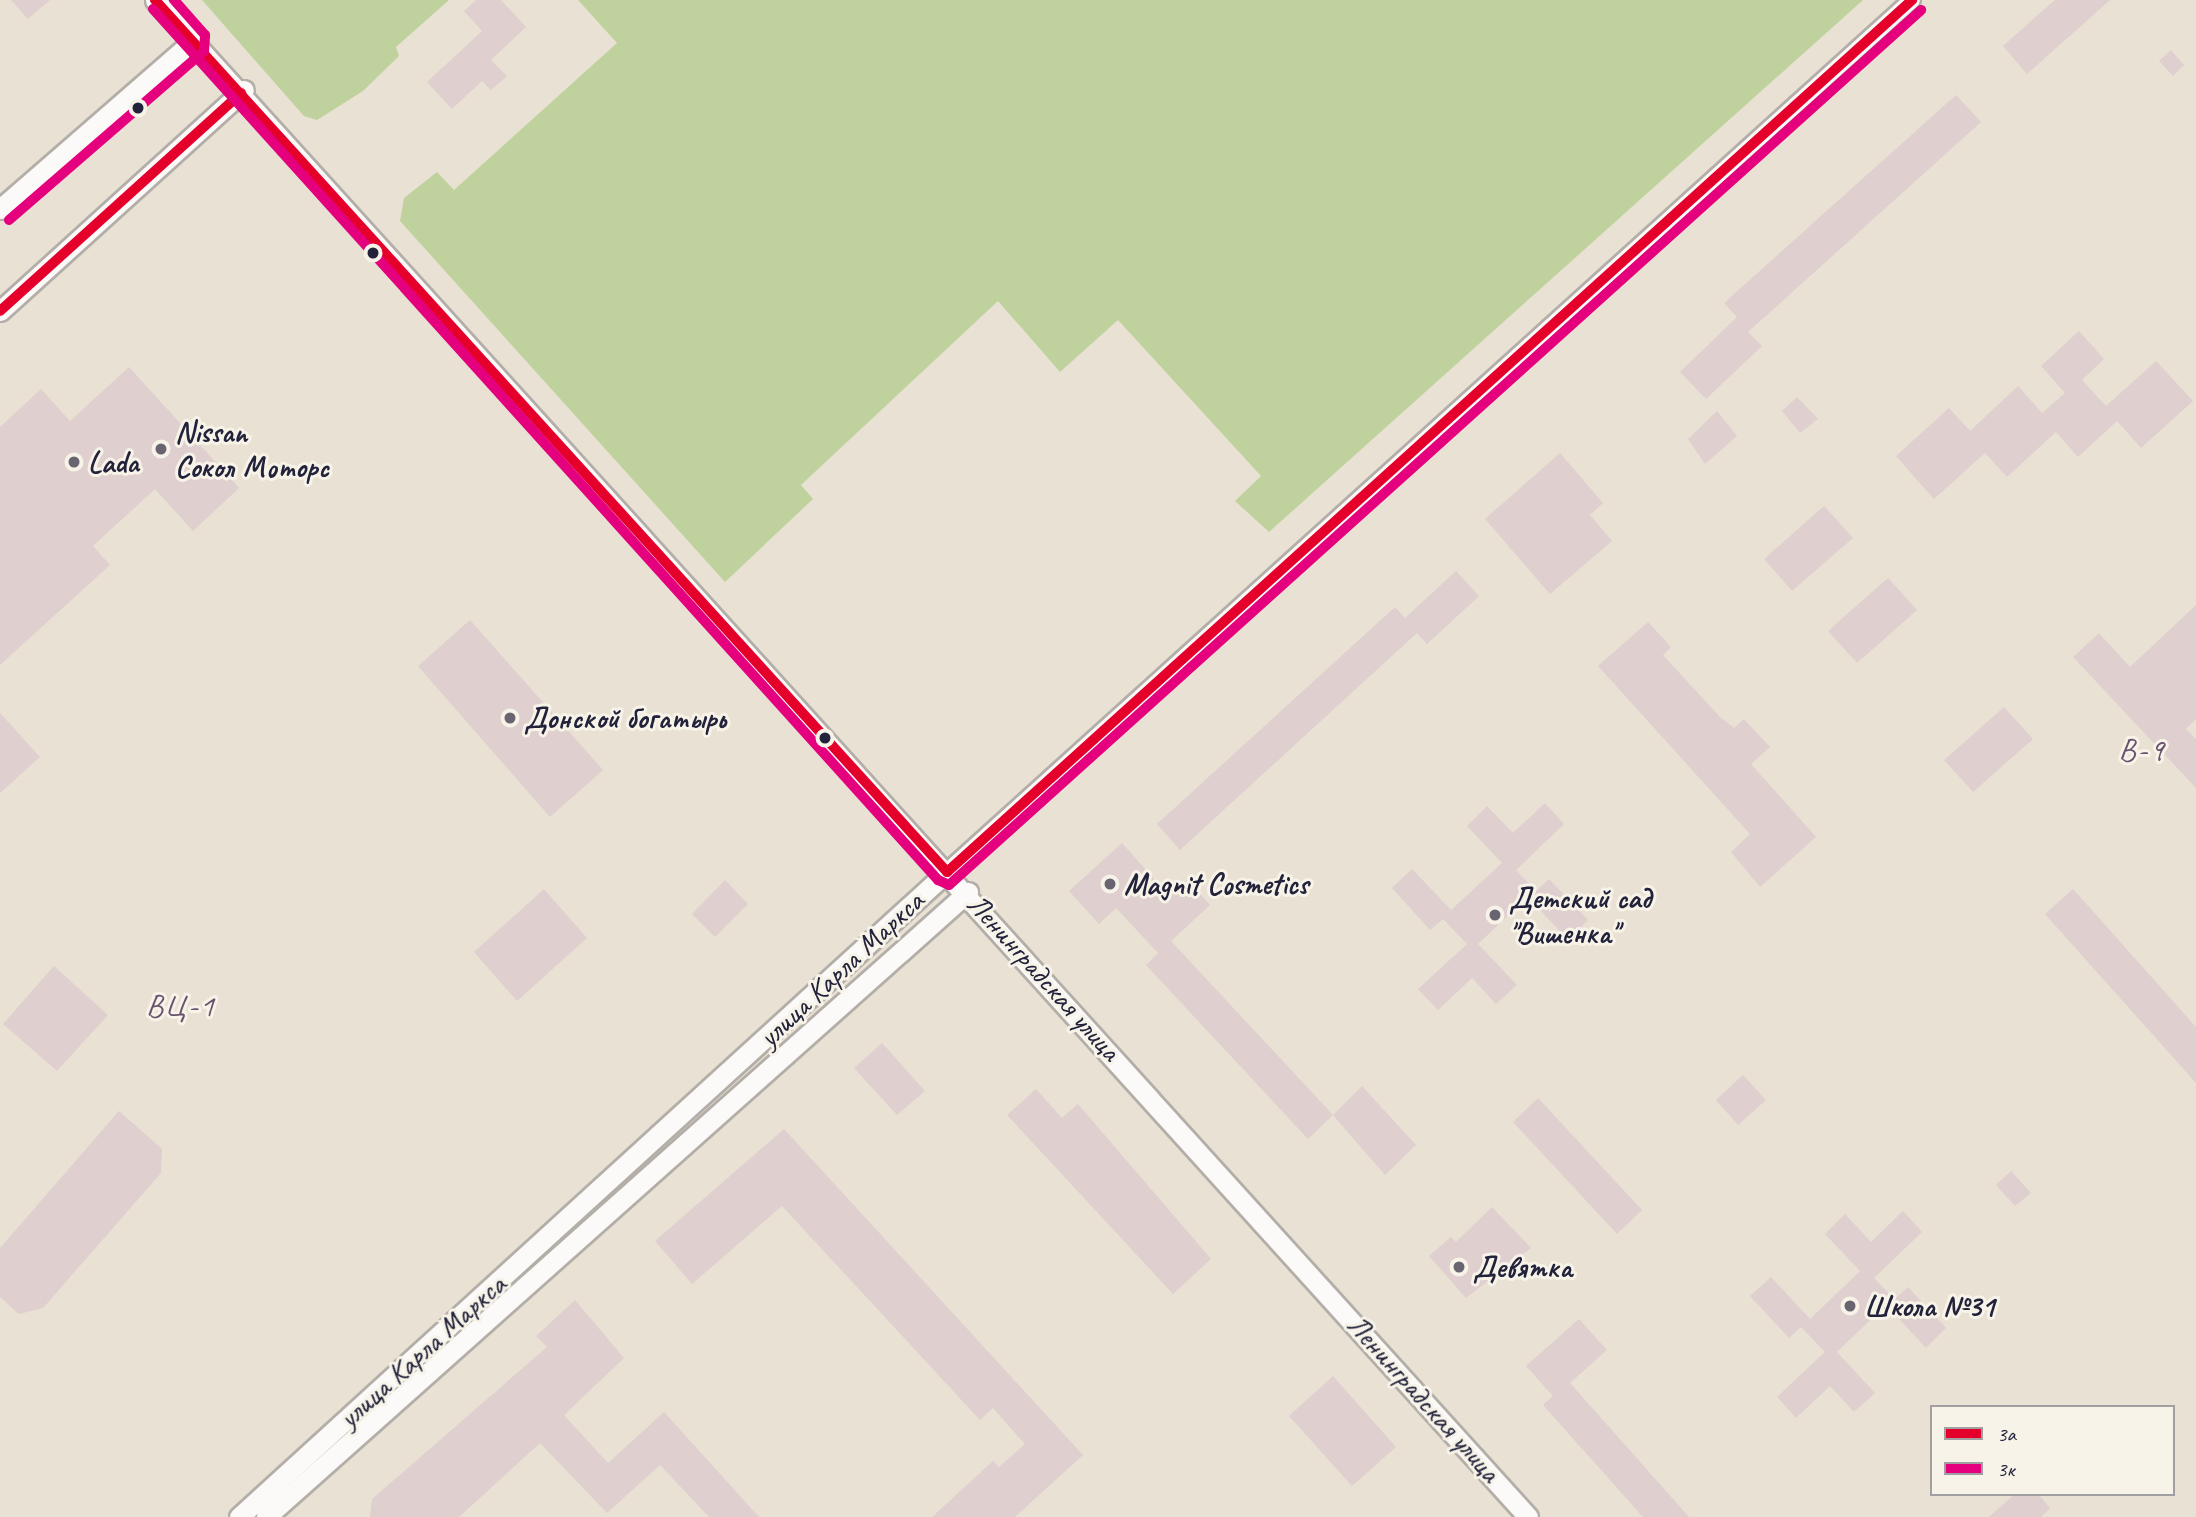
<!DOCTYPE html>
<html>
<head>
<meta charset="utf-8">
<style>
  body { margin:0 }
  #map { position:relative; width:2196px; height:1517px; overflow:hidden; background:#e9e1d3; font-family:Caveat,sans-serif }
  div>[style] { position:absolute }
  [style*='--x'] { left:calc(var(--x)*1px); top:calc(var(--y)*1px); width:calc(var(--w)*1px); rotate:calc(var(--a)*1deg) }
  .green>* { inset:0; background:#bfd29d }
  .building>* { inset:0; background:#dfcfcf }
  .roads { filter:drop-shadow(2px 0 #b3aea8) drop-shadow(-2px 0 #b3aea8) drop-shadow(0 2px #b3aea8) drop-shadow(0 -2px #b3aea8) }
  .minor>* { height:16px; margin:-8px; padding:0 8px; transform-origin:8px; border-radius:8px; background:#fcfaf8 }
  .tertiary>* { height:19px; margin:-9.5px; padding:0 9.5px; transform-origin:9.5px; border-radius:9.5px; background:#fcfaf8 }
  .bus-1>* { height:10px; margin:-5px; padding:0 5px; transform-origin:5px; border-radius:5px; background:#e4002b }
  .bus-2>* { height:10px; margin:-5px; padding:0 5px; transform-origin:5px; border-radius:5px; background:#e5007d }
  .dots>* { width:19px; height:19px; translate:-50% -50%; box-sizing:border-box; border:4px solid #f7f3e8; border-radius:50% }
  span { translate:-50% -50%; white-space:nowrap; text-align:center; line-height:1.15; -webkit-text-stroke:6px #f7f3e8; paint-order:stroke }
  .poi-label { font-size:30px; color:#22223b; font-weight:700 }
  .left { translate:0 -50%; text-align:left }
  .street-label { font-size:30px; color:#22223b }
  .neighbourhood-label { font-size:32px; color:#68526d; letter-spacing:2px }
  .legend { position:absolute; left:1930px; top:1405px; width:245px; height:91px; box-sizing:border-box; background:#f7f3e8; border:2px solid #a29fa3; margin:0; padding:9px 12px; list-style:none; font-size:21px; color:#22223b }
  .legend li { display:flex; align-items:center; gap:14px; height:35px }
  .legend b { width:35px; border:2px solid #a29fa3 }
</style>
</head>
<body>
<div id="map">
  <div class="green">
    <i style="clip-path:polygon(202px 0,449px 0,396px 47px,399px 56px,363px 91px,317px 120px,304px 116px)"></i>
    <i style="clip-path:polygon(578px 0,1863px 0,1269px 532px,1235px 501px,1261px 476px,1118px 320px,1060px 372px,998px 301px,801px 485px,813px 499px,725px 582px,400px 221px,404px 198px,437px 172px,454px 190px,617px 43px)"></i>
  </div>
  <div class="building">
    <i style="clip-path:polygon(11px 0,50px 0,28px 19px)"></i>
    <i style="clip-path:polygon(476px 0,501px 0,526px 27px,491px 60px,507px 76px,491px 90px,482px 81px,452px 109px,427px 82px,482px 31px,464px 11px)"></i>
    <i style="clip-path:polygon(2055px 0,2110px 0,2027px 74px,2003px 46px)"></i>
    <i style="clip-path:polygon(2171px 50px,2184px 65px,2173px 76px,2159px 61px)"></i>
    <i style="clip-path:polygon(1956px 95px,1981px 122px,1748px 332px,1762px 346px,1706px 399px,1680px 372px,1737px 317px,1724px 303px)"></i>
    <i style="clip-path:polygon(2079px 331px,2104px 359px,2082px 380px,2106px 406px,2156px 361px,2193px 401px,2141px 448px,2117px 421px,2078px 457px,2056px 432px,2007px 477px,1985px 453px,1934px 499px,1896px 456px,1949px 408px,1970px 431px,2018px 386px,2042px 413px,2065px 393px,2041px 366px)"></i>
    <i style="clip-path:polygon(129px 367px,239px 488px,193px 531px,155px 489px,93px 546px,110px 565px,0 665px,0 427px,41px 389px,70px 421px)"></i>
    <i style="clip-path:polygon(1797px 397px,1818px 419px,1800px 433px,1782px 411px)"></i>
    <i style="clip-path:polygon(1717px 411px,1737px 436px,1705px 464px,1688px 439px)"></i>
    <i style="clip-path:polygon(1560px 453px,1603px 503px,1590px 515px,1612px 541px,1550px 594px,1485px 519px)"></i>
    <i style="clip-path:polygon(1824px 506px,1853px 538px,1792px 591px,1764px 559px)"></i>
    <i style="clip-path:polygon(1456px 571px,1479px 596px,1427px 644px,1417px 633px,1180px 850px,1157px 824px,1395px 607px,1405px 618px)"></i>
    <i style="clip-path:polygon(1888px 578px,1917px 610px,1857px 663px,1828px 631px)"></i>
    <i style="clip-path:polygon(2196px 605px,2196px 719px,2186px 729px,2196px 739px,2196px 788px,2073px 657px,2099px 633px,2130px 667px)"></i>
    <i style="clip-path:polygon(470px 620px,603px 770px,550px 817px,418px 666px)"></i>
    <i style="clip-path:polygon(1648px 622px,1671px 647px,1663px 655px,1720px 717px,1734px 728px,1744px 719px,1770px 747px,1751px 764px,1816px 837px,1760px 887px,1731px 852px,1750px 834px,1598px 666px)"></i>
    <i style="clip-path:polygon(2004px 707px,2033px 739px,1973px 792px,1944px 760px)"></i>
    <i style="clip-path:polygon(0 713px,40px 757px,0 793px)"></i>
    <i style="clip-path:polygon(1545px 803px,1564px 824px,1516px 870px,1535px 890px,1478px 944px,1517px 985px,1496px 1004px,1472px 978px,1438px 1010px,1418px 989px,1467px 944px,1443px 919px,1430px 930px,1392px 888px,1412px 869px,1451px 910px,1502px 863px,1467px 826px,1487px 806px,1513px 833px)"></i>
    <i style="clip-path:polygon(1122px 843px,1169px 896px,1187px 880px,1210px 905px,1171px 941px,1333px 1115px,1362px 1086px,1416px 1145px,1385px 1175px,1333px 1115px,1308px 1139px,1146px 965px,1158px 953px,1116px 908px,1099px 924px,1069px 891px)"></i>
    <i style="clip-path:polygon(1549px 879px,1588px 920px,1568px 940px,1529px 898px)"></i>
    <i style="clip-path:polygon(725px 880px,748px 904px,715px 937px,692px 914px)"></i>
    <i style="clip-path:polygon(544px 889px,587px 938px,517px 1001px,474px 952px)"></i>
    <i style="clip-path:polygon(2073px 889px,2196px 1027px,2196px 1083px,2045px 914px)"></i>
    <i style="clip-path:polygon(54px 966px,108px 1015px,57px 1071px,3px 1024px)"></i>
    <i style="clip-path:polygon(882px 1043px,925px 1091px,897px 1115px,854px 1068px)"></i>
    <i style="clip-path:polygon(1743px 1075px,1766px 1100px,1738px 1125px,1716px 1100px)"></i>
    <i style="clip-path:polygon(1036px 1089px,1062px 1118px,1078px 1104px,1211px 1259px,1173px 1294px,1007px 1115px)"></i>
    <i style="clip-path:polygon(1538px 1098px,1642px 1210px,1617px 1234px,1513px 1122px)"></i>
    <i style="clip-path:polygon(119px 1111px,162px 1149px,161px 1173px,43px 1308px,19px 1314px,0 1297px,0 1248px)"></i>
    <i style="clip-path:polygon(784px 1129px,1083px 1455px,1015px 1517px,932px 1517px,993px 1461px,999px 1467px,1025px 1444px,993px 1408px,980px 1420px,782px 1206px,692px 1284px,655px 1241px)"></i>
    <i style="clip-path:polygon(2011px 1171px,2031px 1193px,2015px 1206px,1996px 1185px)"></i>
    <i style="clip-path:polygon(1492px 1207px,1531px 1248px,1466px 1298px,1429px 1256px,1451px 1237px,1456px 1242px)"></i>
    <i style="clip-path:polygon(1903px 1211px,1922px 1232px,1874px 1278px,1893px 1298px,1837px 1352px,1875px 1393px,1854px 1412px,1830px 1386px,1796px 1418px,1777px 1397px,1825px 1352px,1801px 1327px,1789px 1338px,1750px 1296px,1771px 1277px,1810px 1319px,1860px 1271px,1825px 1234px,1845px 1214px,1871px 1242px)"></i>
    <i style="clip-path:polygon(1908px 1287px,1946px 1328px,1926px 1348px,1887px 1306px)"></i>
    <i style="clip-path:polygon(575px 1300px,624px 1358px,564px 1415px,608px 1463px,664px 1412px,759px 1517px,709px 1517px,660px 1465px,607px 1513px,540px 1443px,459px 1517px,370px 1517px,372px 1499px,547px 1347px,536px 1336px)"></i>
    <i style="clip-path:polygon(1579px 1319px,1607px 1350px,1570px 1383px,1689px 1517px,1643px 1517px,1543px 1405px,1553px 1396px,1526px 1366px)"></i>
    <i style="clip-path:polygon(1333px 1376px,1396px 1447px,1352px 1486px,1289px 1416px)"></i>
    <i style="clip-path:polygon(2015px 1494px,2038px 1494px,2050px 1508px,2041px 1517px,1989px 1517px)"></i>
  </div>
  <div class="roads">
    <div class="minor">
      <i style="--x:948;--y:871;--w:1299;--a:-42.1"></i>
    </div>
    <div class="tertiary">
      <i style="--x:155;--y:0;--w:2046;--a:47.85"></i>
      <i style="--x:0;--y:209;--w:261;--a:-41"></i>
      <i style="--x:0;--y:311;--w:329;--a:-42.2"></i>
      <i style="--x:239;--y:1517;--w:959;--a:-42.34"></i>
      <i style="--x:266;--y:1517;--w:940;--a:-41.68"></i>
    </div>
  </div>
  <div class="bus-1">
    <i style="--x:155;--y:0;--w:1178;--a:47.75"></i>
    <i style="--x:947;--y:872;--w:1301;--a:-42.1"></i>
    <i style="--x:0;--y:311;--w:325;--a:-42.1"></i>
  </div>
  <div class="bus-2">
    <i style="--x:153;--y:9;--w:1173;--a:47.97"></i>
    <i style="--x:938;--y:880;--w:12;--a:24"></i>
    <i style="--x:949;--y:885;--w:1308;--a:-41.99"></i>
    <i style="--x:9;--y:220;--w:258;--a:-40.9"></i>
    <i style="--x:204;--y:51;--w:16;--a:-86"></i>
    <i style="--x:205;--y:35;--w:47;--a:-131.5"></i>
  </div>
  <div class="dots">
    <i style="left:138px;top:108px;background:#22223b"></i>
    <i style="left:373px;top:253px;background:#22223b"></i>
    <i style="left:161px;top:449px;background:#686570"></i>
    <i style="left:74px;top:462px;background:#686570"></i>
    <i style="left:510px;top:718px;background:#686570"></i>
    <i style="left:825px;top:738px;background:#22223b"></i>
    <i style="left:1110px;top:884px;background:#686570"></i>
    <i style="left:1495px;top:915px;background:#686570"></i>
    <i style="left:1459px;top:1267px;background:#686570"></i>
    <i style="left:1850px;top:1306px;background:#686570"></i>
  </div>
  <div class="poi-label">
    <span class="left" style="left:175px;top:449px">Nissan<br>Сокол Моторс</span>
    <span class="left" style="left:88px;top:462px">Lada</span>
    <span class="left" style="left:524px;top:718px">Донской богатырь</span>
    <span class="left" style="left:1124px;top:884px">Magnit Cosmetics</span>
    <span class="left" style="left:1509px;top:915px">Детский сад<br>"Вишенка"</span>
    <span class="left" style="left:1473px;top:1267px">Девятка</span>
    <span class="left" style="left:1864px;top:1306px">Школа №31</span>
  </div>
  <div class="street-label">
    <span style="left:841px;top:969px;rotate:-43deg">улица Карла Маркса</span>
    <span style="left:1044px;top:977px;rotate:48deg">Ленинградская улица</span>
    <span style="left:422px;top:1351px;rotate:-42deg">улица Карла Маркса</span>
    <span style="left:1424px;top:1398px;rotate:48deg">Ленинградская улица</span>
  </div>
  <div class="neighbourhood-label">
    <span style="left:2142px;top:750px">В-9</span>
    <span style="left:181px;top:1006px">ВЦ-1</span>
  </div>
  <ul class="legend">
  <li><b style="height:9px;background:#e4002b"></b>3а</li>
  <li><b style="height:9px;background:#e5007d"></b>3к</li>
  </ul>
</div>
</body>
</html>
